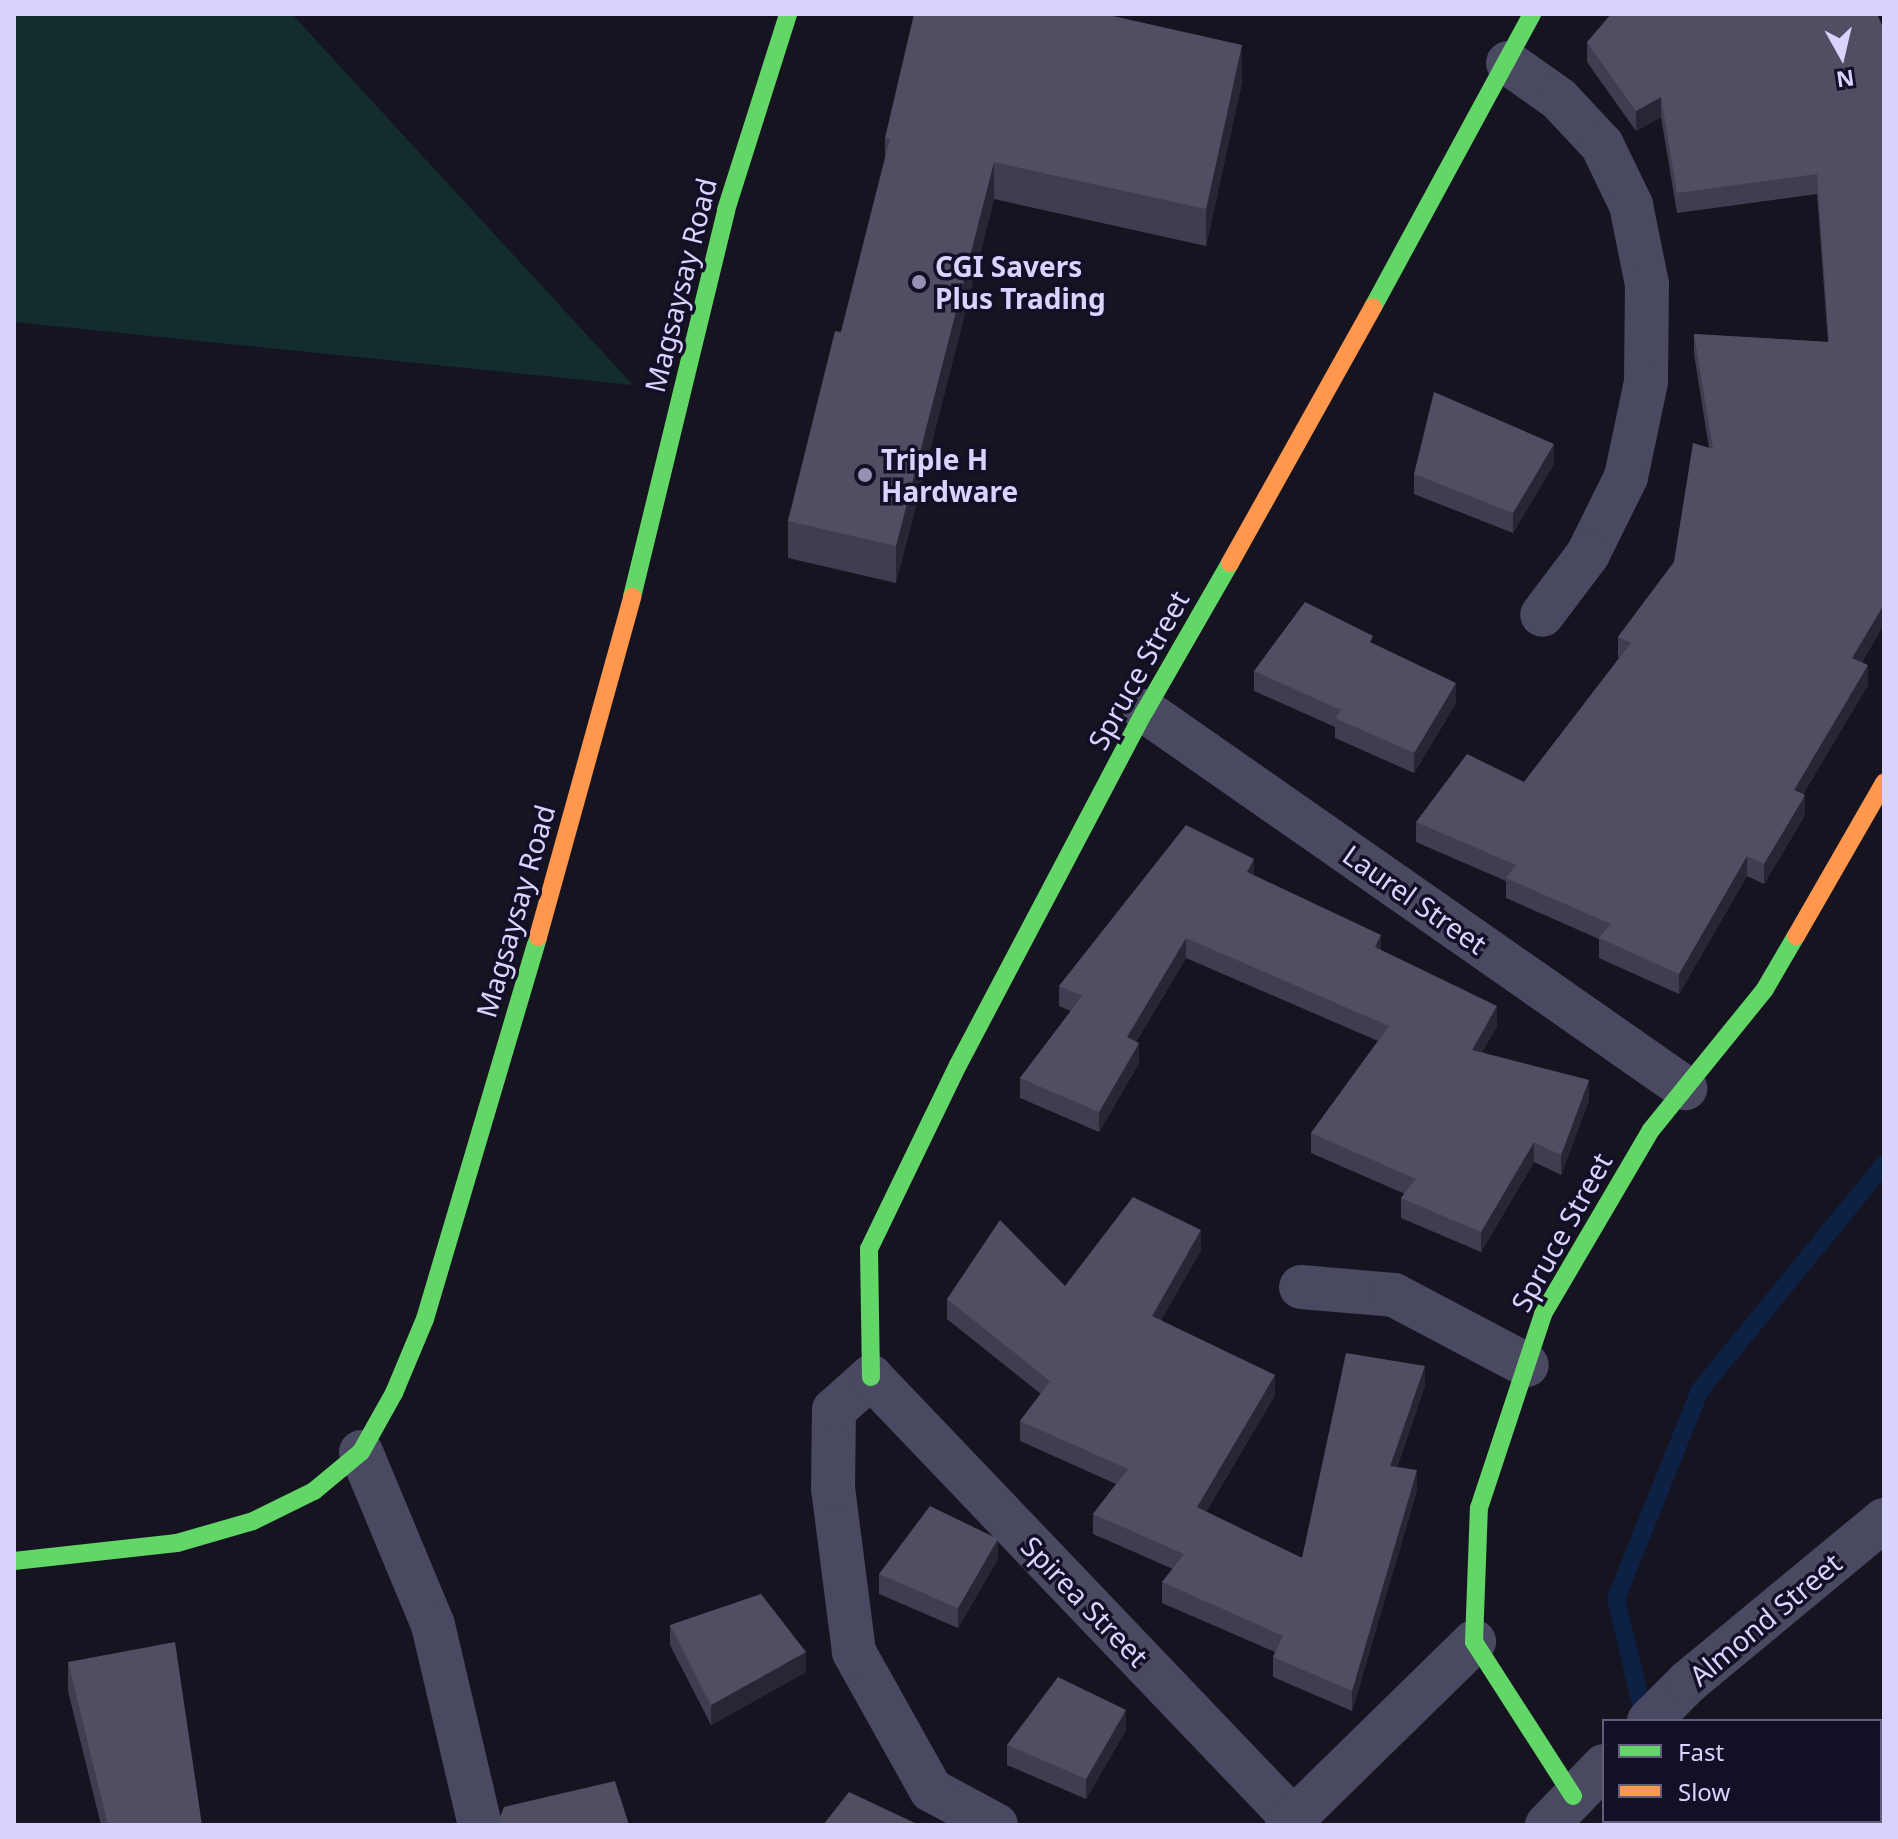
<!DOCTYPE html>
<html>
<head>
<meta charset="utf-8">
<style>
  body { margin:0 }
  #map { position:relative; width:1898px; height:1839px; overflow:hidden; background:#161421; font-family:"Noto Sans",sans-serif }
  div>[style] { position:absolute }
  [style*='--x'] { left:calc(var(--x)*1px); top:calc(var(--y)*1px); width:calc(var(--w)*1px); rotate:calc(var(--a)*1deg) }
  .green>* { inset:0; background:#132c2d }
  .stream>* { height:18px; margin:-9px; padding:0 9px; transform-origin:9px; border-radius:9px; background:#0d2144 }
  .street>* { height:44px; margin:-22px; padding:0 22px; transform-origin:22px; border-radius:22px; background:#4a4962 }
  .fast>* { height:18px; margin:-9px; padding:0 9px; transform-origin:9px; border-radius:9px; background:#63d668 }
  .slow>* { height:18px; margin:-9px; padding:0 9px; transform-origin:9px; border-radius:9px; background:#ff974d }
  .wall>* { inset:0; background:#403d50 }
  .shaded-wall>* { inset:0; background:#282635 }
  .building>* { inset:0; background:#504e63 }
  .dots>* { width:22px; height:22px; translate:-50% -50%; box-sizing:border-box; border:4px solid #130f26; border-radius:50% }
  span { translate:-50% -50%; white-space:nowrap; text-align:center; line-height:1.15; -webkit-text-stroke:7px #130f26; paint-order:stroke }
  .poi-label { font-size:28px; color:#d9d4ff; font-weight:700 }
  .left { translate:0 -50%; text-align:left }
  .street-label { font-size:28px; color:#d9d4ff }
  .frame { position:absolute; inset:0; border:16px solid #d9d4ff; pointer-events:none }
  .legend { position:absolute; left:1602px; top:1719px; width:280px; height:104px; box-sizing:border-box; background:#130f26; border:2px solid #625e7d; margin:0; padding:10px 14px; list-style:none; font-size:24px; color:#d9d4ff }
  .legend li { display:flex; align-items:center; gap:16px; height:40px }
  .legend b { width:40px; border:2px solid #625e7d }
  .north { position:absolute; left:1802px; top:16px; width:80px; height:80px; -webkit-text-stroke:6px #130f26; paint-order:stroke; rotate:172deg; font-size:22px; font-weight:700; line-height:32px; text-align:center; color:#d9d4ff }
  .north::after { content:''; display:block; margin:auto; width:28px; height:36px; background:#d9d4ff; clip-path:polygon(50% 0,100% 100%,50% 72%,0 100%) }
</style>
</head>
<body>
<div id="map">
  <div class="green">
    <i style="clip-path:polygon(14px 14px,292px 14px,633px 385px,14px 322px)"></i>
  </div>
  <div class="stream">
    <i style="--x:1645;--y:1720;--w:124;--a:-103.5"></i>
    <i style="--x:1616;--y:1599;--w:225;--a:-68.1"></i>
    <i style="--x:1700;--y:1390;--w:291;--a:-50.8"></i>
    <i style="--x:1668;--y:1821;--w:4;--a:76"></i>
  </div>
  <div class="street">
    <i style="--x:1508;--y:63;--w:62;--a:35.2"></i>
    <i style="--x:1559;--y:99;--w:63;--a:46.9"></i>
    <i style="--x:1602;--y:145;--w:67;--a:64.2"></i>
    <i style="--x:1631;--y:205;--w:81;--a:78.6"></i>
    <i style="--x:1647;--y:284;--w:98;--a:90.6"></i>
    <i style="--x:1646;--y:382;--w:97;--a:101.9"></i>
    <i style="--x:1626;--y:477;--w:86;--a:116.3"></i>
    <i style="--x:1588;--y:554;--w:76;--a:127"></i>
    <i style="--x:1145;--y:711;--w:659;--a:34.92"></i>
    <i style="--x:1301;--y:1287;--w:93;--a:4.9"></i>
    <i style="--x:1394;--y:1295;--w:150;--a:27.8"></i>
    <i style="--x:361;--y:1452;--w:187;--a:67.4"></i>
    <i style="--x:433;--y:1625;--w:205;--a:76.8"></i>
    <i style="--x:1649;--y:1721;--w:55;--a:-45"></i>
    <i style="--x:1688;--y:1682;--w:254;--a:-39.6"></i>
    <i style="--x:996;--y:1825;--w:74;--a:-151.7"></i>
    <i style="--x:931;--y:1790;--w:158;--a:-119.2"></i>
    <i style="--x:854;--y:1652;--w:164;--a:-97.3"></i>
    <i style="--x:833;--y:1489;--w:79;--a:-89.3"></i>
    <i style="--x:834;--y:1410;--w:50;--a:-41.7"></i>
    <i style="--x:871;--y:1377;--w:620;--a:46.31"></i>
    <i style="--x:1287;--y:1825;--w:262;--a:-44.4"></i>
    <i style="--x:1547;--y:1825;--w:82;--a:-46"></i>
  </div>
  <div class="fast">
    <i style="--x:1373;--y:307;--w:333;--a:-61.5"></i>
    <i style="--x:632;--y:597;--w:398;--a:-76.3"></i>
    <i style="--x:726;--y:210;--w:206;--a:-72.4"></i>
    <i style="--x:871;--y:1377;--w:128;--a:-90.9"></i>
    <i style="--x:869;--y:1249;--w:204;--a:-64.2"></i>
    <i style="--x:958;--y:1065;--w:400;--a:-62.2"></i>
    <i style="--x:1145;--y:711;--w:171;--a:-60.1"></i>
    <i style="--x:14;--y:1561;--w:164;--a:-6.3"></i>
    <i style="--x:177;--y:1543;--w:79;--a:-16.1"></i>
    <i style="--x:253;--y:1521;--w:68;--a:-26.2"></i>
    <i style="--x:314;--y:1491;--w:61;--a:-39.7"></i>
    <i style="--x:361;--y:1452;--w:68;--a:-60.8"></i>
    <i style="--x:394;--y:1393;--w:80;--a:-67.3"></i>
    <i style="--x:425;--y:1319;--w:398;--a:-73.5"></i>
    <i style="--x:1573;--y:1796;--w:183;--a:-122.7"></i>
    <i style="--x:1474;--y:1642;--w:134;--a:-87.9"></i>
    <i style="--x:1479;--y:1508;--w:204;--a:-71.7"></i>
    <i style="--x:1543;--y:1314;--w:213;--a:-59.6"></i>
    <i style="--x:1651;--y:1130;--w:181;--a:-51"></i>
    <i style="--x:1765;--y:989;--w:61;--a:-59.7"></i>
  </div>
  <div class="slow">
    <i style="--x:1230;--y:563;--w:293;--a:-60.8"></i>
    <i style="--x:1796;--y:936;--w:177;--a:-60.1"></i>
    <i style="--x:538;--y:937;--w:353;--a:-74.5"></i>
  </div>
  <div class="wall">
    <i style="clip-path:polygon(1884px 30px,1884px 624px,1862px 662px,1868px 685px,1803px 794px,1805px 815px,1764px 884px,1747px 876px,1679px 994px,1599px 958px,1599px 939px,1506px 898px,1506px 881px,1416px 842px,1416px 822px,1524px 782px,1619px 658px,1618px 657px,1618px 637px,1674px 562px,1709px 448px,1694px 354px,1694px 334px,1828px 342px,1817px 194px,1677px 213px,1661px 117px,1636px 131px,1587px 62px,1587px 42px)"></i>
    <i style="clip-path:polygon(1242px 82px,1206px 246px,994px 199px,896px 583px,788px 558px,788px 521px,841px 332px,885px 157px,885px 138px)"></i>
    <i style="clip-path:polygon(1554px 464px,1513px 533px,1414px 494px,1414px 474px)"></i>
    <i style="clip-path:polygon(1373px 644px,1456px 703px,1414px 773px,1335px 738px,1335px 727px,1254px 691px,1254px 671px)"></i>
    <i style="clip-path:polygon(1254px 875px,1381px 950px,1497px 1026px,1482px 1052px,1589px 1100px,1561px 1175px,1534px 1162px,1481px 1252px,1401px 1218px,1401px 1198px,1405px 1194px,1311px 1153px,1311px 1133px,1378px 1041px,1186px 958px,1136px 1042px,1139px 1063px,1099px 1132px,1020px 1098px,1020px 1078px,1071px 1011px,1059px 1006px,1059px 986px)"></i>
    <i style="clip-path:polygon(1201px 1250px,1161px 1320px,1275px 1395px,1206px 1512px,1302px 1558px,1425px 1386px,1397px 1467px,1417px 1490px,1352px 1711px,1273px 1677px,1273px 1657px,1275px 1652px,1162px 1603px,1162px 1582px,1173px 1569px,1093px 1534px,1093px 1514px,1116px 1484px,1020px 1441px,1020px 1421px,1041px 1394px,947px 1319px,947px 1299px,1065px 1286px)"></i>
    <i style="clip-path:polygon(998px 1559px,958px 1628px,879px 1594px,879px 1574px)"></i>
    <i style="clip-path:polygon(670px 1625px,806px 1672px,711px 1725px,670px 1645px)"></i>
    <i style="clip-path:polygon(68px 1662px,202px 1825px,101px 1825px,68px 1691px)"></i>
    <i style="clip-path:polygon(1126px 1730px,1086px 1799px,1007px 1765px,1007px 1745px)"></i>
  </div>
  <div class="shaded-wall">
    <i style="clip-path:polygon(1242px 45px,1242px 82px,1206px 246px,1206px 209px)"></i>
    <i style="clip-path:polygon(1661px 97px,1661px 117px,1636px 131px,1636px 111px)"></i>
    <i style="clip-path:polygon(994px 162px,994px 199px,896px 583px,896px 546px)"></i>
    <i style="clip-path:polygon(1554px 444px,1554px 464px,1513px 533px,1513px 513px)"></i>
    <i style="clip-path:polygon(1884px 604px,1884px 624px,1852px 678px,1852px 658px)"></i>
    <i style="clip-path:polygon(1868px 665px,1868px 685px,1794px 810px,1794px 790px)"></i>
    <i style="clip-path:polygon(1456px 683px,1456px 703px,1414px 773px,1414px 753px)"></i>
    <i style="clip-path:polygon(1805px 795px,1805px 815px,1764px 884px,1764px 864px)"></i>
    <i style="clip-path:polygon(1747px 856px,1747px 876px,1679px 994px,1679px 974px)"></i>
    <i style="clip-path:polygon(1254px 859px,1254px 879px,1247px 872px)"></i>
    <i style="clip-path:polygon(1381px 935px,1381px 955px,1375px 947px)"></i>
    <i style="clip-path:polygon(1186px 938px,1186px 958px,1127px 1057px,1127px 1037px)"></i>
    <i style="clip-path:polygon(1497px 1006px,1497px 1026px,1472px 1070px,1472px 1050px)"></i>
    <i style="clip-path:polygon(1139px 1043px,1139px 1063px,1099px 1132px,1099px 1112px)"></i>
    <i style="clip-path:polygon(1589px 1080px,1589px 1100px,1561px 1175px,1561px 1155px)"></i>
    <i style="clip-path:polygon(1534px 1142px,1534px 1162px,1481px 1252px,1481px 1232px)"></i>
    <i style="clip-path:polygon(1201px 1230px,1201px 1250px,1152px 1336px,1152px 1316px)"></i>
    <i style="clip-path:polygon(1425px 1366px,1425px 1386px,1390px 1486px,1390px 1466px)"></i>
    <i style="clip-path:polygon(1275px 1375px,1275px 1395px,1197px 1527px,1197px 1507px)"></i>
    <i style="clip-path:polygon(1417px 1470px,1417px 1490px,1352px 1711px,1352px 1691px)"></i>
    <i style="clip-path:polygon(998px 1539px,998px 1559px,958px 1628px,958px 1608px)"></i>
    <i style="clip-path:polygon(806px 1652px,806px 1672px,711px 1725px,711px 1705px)"></i>
    <i style="clip-path:polygon(1126px 1710px,1126px 1730px,1086px 1799px,1086px 1779px)"></i>
  </div>
  <div class="building">
    <i style="clip-path:polygon(914px 14px,1104px 14px,1242px 45px,1206px 209px,994px 162px,896px 546px,788px 521px,835px 331px,841px 332px,890px 139px,885px 138px)"></i>
    <i style="clip-path:polygon(1611px 14px,1877px 14px,1884px 30px,1884px 604px,1852px 658px,1868px 665px,1794px 790px,1805px 795px,1764px 864px,1747px 856px,1679px 974px,1599px 938px,1611px 924px,1506px 878px,1516px 865px,1416px 822px,1467px 754px,1524px 782px,1631px 643px,1618px 637px,1674px 562px,1693px 443px,1713px 449px,1694px 334px,1829px 342px,1817px 174px,1677px 193px,1661px 97px,1636px 111px,1587px 42px)"></i>
    <i style="clip-path:polygon(1434px 392px,1554px 444px,1513px 513px,1414px 474px)"></i>
    <i style="clip-path:polygon(1305px 602px,1373px 636px,1370px 642px,1456px 683px,1414px 753px,1335px 718px,1341px 710px,1254px 671px)"></i>
    <i style="clip-path:polygon(1186px 825px,1254px 859px,1247px 872px,1381px 935px,1375px 947px,1497px 1006px,1472px 1050px,1589px 1080px,1561px 1155px,1534px 1142px,1481px 1232px,1401px 1198px,1416px 1179px,1311px 1133px,1389px 1026px,1186px 938px,1127px 1037px,1139px 1043px,1099px 1112px,1020px 1078px,1082px 996px,1059px 986px)"></i>
    <i style="clip-path:polygon(1133px 1197px,1201px 1230px,1152px 1316px,1275px 1375px,1197px 1507px,1302px 1558px,1346px 1353px,1425px 1366px,1390px 1466px,1417px 1470px,1352px 1691px,1273px 1657px,1283px 1636px,1162px 1582px,1184px 1554px,1093px 1514px,1128px 1469px,1020px 1421px,1050px 1381px,947px 1299px,1000px 1220px,1065px 1286px)"></i>
    <i style="clip-path:polygon(930px 1506px,998px 1539px,958px 1608px,879px 1574px)"></i>
    <i style="clip-path:polygon(761px 1594px,806px 1652px,711px 1705px,670px 1625px)"></i>
    <i style="clip-path:polygon(175px 1642px,202px 1825px,108px 1825px,68px 1662px)"></i>
    <i style="clip-path:polygon(1058px 1677px,1126px 1710px,1086px 1779px,1007px 1745px)"></i>
    <i style="clip-path:polygon(1880px 1772px,1884px 1774px,1884px 1825px,1836px 1825px,1837px 1821px,1880px 1821px)"></i>
    <i style="clip-path:polygon(615px 1781px,629px 1825px,497px 1825px,504px 1807px)"></i>
    <i style="clip-path:polygon(849px 1792px,917px 1824px,823px 1825px)"></i>
  </div>
  <div class="dots">
    <i style="left:919px;top:282px;background:#9591b1"></i>
    <i style="left:865px;top:475px;background:#9591b1"></i>
  </div>
  <div class="poi-label">
    <span class="left" style="left:935px;top:282px">CGI Savers<br>Plus Trading</span>
    <span class="left" style="left:881px;top:475px">Triple H<br>Hardware</span>
  </div>
  <div class="street-label">
    <span style="left:680px;top:285px;rotate:-76deg">Magsaysay Road</span>
    <span style="left:1138px;top:670px;rotate:-61deg">Spruce Street</span>
    <span style="left:1415px;top:899px;rotate:35deg">Laurel Street</span>
    <span style="left:515px;top:911px;rotate:-74deg">Magsaysay Road</span>
    <span style="left:1561px;top:1232px;rotate:-61deg">Spruce Street</span>
    <span style="left:1085px;top:1601px;rotate:46deg">Spirea Street</span>
    <span style="left:1765px;top:1619px;rotate:-40deg">Almond Street</span>
  </div>
  <div class="frame"></div>
  <ul class="legend">
  <li><b style="height:10px;background:#63d668"></b>Fast</li>
  <li><b style="height:10px;background:#ff974d"></b>Slow</li>
  </ul>
  <div class="north">N</div>
</div>
</body>
</html>
